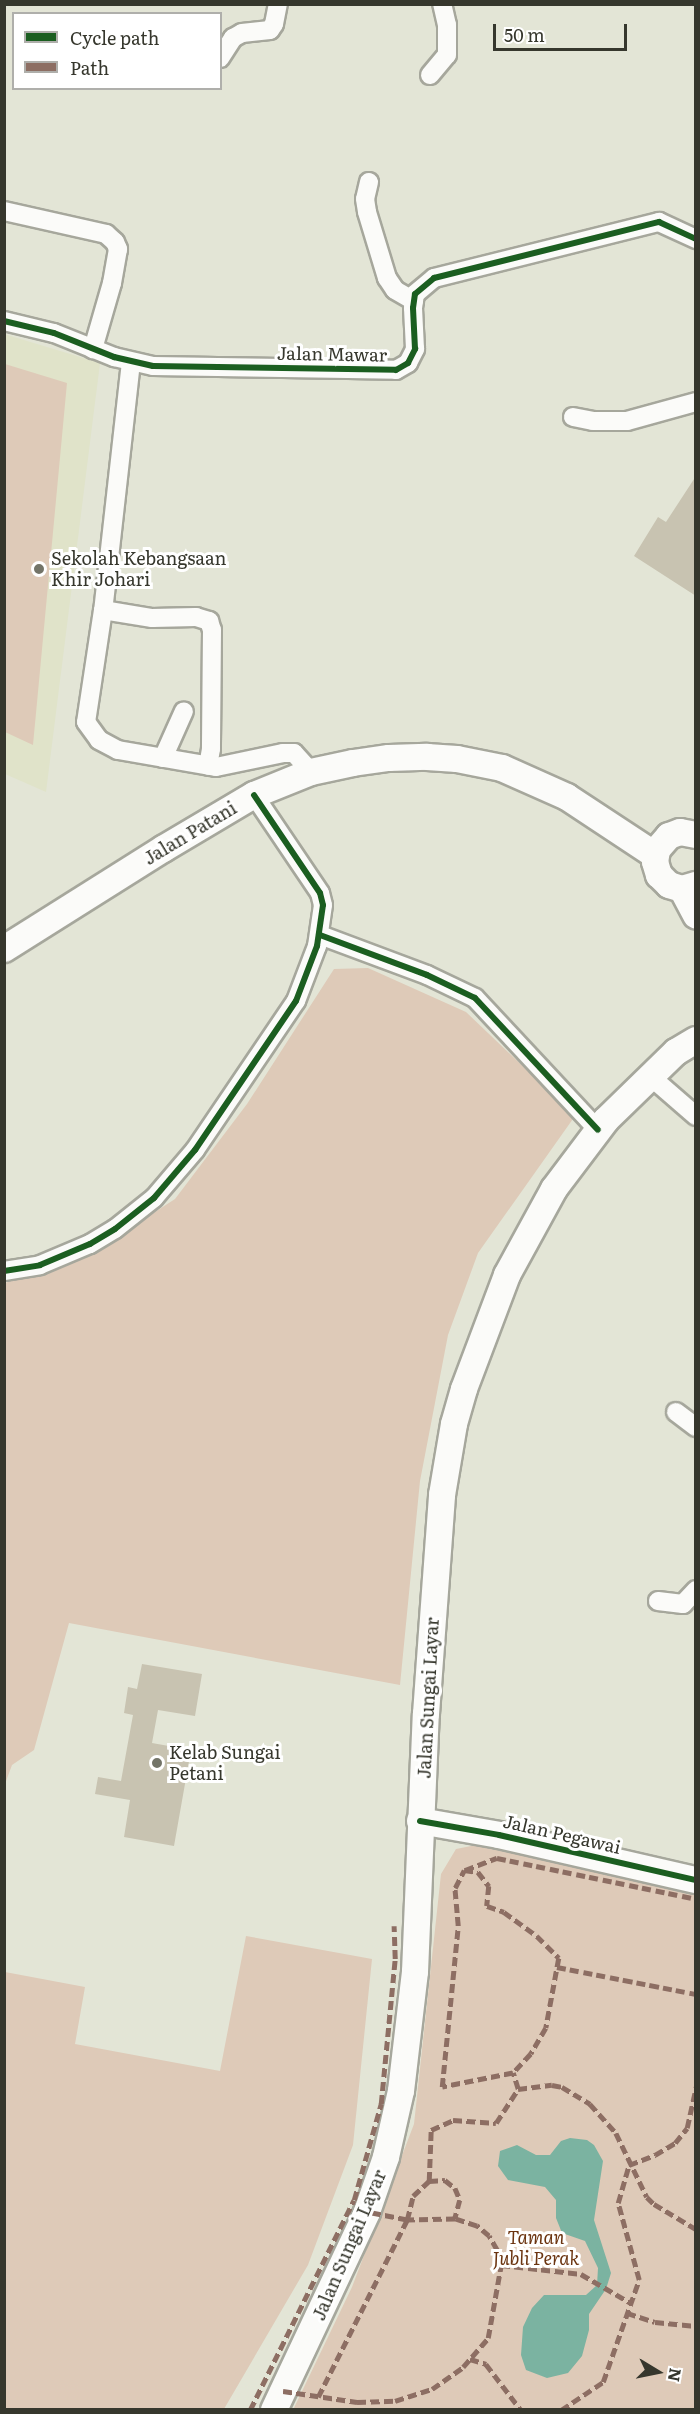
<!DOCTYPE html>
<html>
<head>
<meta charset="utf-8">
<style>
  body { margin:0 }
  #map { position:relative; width:700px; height:2414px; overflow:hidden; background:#e3e5d6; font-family:Literata,serif }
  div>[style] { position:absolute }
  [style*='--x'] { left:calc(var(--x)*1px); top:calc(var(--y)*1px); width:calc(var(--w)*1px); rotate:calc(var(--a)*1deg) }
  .built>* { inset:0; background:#e0e3c9 }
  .green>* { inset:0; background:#decab8 }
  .water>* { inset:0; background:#7bb3a1 }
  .building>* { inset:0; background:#c8c3b1 }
  .roads { filter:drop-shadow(2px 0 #a6a79c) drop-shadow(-2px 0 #a6a79c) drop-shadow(0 2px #a6a79c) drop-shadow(0 -2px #a6a79c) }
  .street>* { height:18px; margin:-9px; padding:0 9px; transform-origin:9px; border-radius:9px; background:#fbfbf9 }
  .secondary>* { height:26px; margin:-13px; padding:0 13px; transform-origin:13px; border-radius:13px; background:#fbfbf9 }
  .quiet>* { height:4.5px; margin-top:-2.25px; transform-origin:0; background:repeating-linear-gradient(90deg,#8d6e63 0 9px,transparent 0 13.5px) }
  .cycleway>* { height:6px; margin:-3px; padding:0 3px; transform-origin:3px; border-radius:3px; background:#1b5e20 }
  .dots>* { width:16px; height:16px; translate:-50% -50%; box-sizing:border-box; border:3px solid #fff; border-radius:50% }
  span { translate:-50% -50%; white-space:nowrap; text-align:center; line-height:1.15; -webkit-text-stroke:6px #fff; paint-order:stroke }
  .street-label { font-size:18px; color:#36372d }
  .poi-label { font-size:18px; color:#36372d }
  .left { translate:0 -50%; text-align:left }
  .park-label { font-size:18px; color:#6b3410; font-style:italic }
  .frame { position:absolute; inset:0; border:6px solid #36372d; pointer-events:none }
  .legend { position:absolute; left:12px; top:12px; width:210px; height:78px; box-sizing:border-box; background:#fff; border:2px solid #afafab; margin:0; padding:8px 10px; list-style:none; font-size:18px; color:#36372d }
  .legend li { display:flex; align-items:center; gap:12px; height:30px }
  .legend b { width:30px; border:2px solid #afafab }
  .north { position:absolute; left:628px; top:2342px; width:60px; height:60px; -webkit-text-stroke:4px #fff; paint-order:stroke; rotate:100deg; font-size:16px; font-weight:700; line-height:24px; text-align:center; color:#36372d }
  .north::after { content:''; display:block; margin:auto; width:21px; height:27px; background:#36372d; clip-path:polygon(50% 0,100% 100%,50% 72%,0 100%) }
  .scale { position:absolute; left:493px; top:24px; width:134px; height:27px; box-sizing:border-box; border:3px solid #36372d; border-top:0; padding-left:8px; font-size:18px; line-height:21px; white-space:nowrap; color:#36372d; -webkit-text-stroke:4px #fff; paint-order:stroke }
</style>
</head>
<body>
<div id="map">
  <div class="built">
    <i style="clip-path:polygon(4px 334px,100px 363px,46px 792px,5px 774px)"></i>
  </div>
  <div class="green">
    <i style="clip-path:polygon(5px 364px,67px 383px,33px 745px,5px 732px)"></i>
    <i style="clip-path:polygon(368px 968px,466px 1012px,575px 1116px,478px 1253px,448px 1335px,420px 1481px,400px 1685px,69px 1623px,34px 1750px,12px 1765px,5px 1784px,5px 1283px,95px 1251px,175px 1199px,247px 1104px,334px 969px)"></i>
    <i style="clip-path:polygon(486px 1843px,695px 1886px,695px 2409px,293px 2410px,352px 2287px,414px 2124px,441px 1874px,456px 1849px)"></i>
    <i style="clip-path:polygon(246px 1936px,372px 1959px,353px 2145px,308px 2265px,224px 2409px,5px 2409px,5px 1972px,85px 1987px,75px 2044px,220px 2071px)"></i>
  </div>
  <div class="water">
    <i style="clip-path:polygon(570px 2138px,587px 2140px,594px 2145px,603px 2161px,594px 2220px,611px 2273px,606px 2289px,589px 2314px,589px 2330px,582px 2356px,568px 2373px,547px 2378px,526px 2370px,521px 2355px,523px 2327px,532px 2308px,544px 2295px,586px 2295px,597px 2285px,598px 2268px,585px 2241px,562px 2233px,556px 2218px,556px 2200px,545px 2187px,508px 2180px,498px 2166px,500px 2151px,517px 2145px,536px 2155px,550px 2155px,561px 2141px)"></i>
  </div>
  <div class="building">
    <i style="clip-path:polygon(696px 476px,696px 596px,634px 556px,658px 517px,666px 522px)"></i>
    <i style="clip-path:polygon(142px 1664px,202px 1674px,195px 1716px,158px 1710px,152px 1743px,191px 1750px,174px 1846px,124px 1837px,130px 1800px,95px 1794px,98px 1777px,121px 1781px,133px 1715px,124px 1713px,128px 1687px,137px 1689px)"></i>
  </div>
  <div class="roads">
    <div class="street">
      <i style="--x:220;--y:58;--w:24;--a:-57"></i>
      <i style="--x:233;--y:38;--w:10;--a:-29"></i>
      <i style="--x:242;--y:33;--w:28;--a:-6"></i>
      <i style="--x:270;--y:30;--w:7;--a:-56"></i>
      <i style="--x:274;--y:24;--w:20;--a:-79"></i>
      <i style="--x:430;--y:75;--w:26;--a:-50"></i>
      <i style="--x:447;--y:55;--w:30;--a:-90"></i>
      <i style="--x:447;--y:25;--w:22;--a:-103"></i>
      <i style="--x:369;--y:182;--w:17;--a:103"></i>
      <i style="--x:365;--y:199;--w:13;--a:81"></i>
      <i style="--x:367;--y:212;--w:69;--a:73.1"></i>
      <i style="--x:387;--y:278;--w:14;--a:56"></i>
      <i style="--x:395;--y:290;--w:22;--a:30"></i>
      <i style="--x:4;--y:211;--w:105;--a:12.7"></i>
      <i style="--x:106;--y:234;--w:12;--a:42"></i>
      <i style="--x:115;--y:242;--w:8;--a:67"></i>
      <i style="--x:118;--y:249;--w:35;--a:100"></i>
      <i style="--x:112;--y:283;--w:69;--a:106.1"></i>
      <i style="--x:4;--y:321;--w:51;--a:13.5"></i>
      <i style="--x:54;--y:333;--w:65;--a:21.8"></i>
      <i style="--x:114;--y:357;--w:40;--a:13"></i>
      <i style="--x:153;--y:366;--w:243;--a:0.9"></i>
      <i style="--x:396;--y:370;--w:14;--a:-30"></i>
      <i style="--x:408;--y:363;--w:16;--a:-63"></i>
      <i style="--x:415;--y:349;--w:41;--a:-92.8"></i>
      <i style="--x:413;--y:308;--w:14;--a:-82"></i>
      <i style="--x:415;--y:294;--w:25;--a:-40"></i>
      <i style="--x:434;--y:278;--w:232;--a:-14"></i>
      <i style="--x:659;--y:222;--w:41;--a:24.7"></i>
      <i style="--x:131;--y:362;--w:250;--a:96.4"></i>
      <i style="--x:103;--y:610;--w:113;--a:98.6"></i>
      <i style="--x:86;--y:722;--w:22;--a:54"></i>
      <i style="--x:99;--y:740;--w:21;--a:28"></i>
      <i style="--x:118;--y:750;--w:99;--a:9.8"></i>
      <i style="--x:216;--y:767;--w:68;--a:-11.8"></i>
      <i style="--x:283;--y:753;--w:11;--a:0"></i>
      <i style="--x:294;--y:753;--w:25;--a:48"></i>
      <i style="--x:573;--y:417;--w:20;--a:11"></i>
      <i style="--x:593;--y:421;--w:34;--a:0"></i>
      <i style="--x:627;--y:421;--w:72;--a:-15.4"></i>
      <i style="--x:103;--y:610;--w:50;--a:9.3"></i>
      <i style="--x:152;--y:618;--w:44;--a:-1.3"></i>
      <i style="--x:196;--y:617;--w:14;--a:17"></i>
      <i style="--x:209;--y:621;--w:9;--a:72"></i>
      <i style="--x:212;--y:630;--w:119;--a:90.5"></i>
      <i style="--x:211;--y:749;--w:17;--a:100"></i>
      <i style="--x:163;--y:758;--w:51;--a:-65.9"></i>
      <i style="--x:320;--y:935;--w:114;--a:20.5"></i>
      <i style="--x:427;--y:975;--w:53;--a:25.6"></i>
      <i style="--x:475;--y:998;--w:180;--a:47"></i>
      <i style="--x:650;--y:1076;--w:61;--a:41"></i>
      <i style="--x:4;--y:1271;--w:36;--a:-9"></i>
      <i style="--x:40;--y:1265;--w:54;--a:-22.8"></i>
      <i style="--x:90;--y:1244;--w:29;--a:-31"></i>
      <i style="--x:115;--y:1229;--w:50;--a:-38.5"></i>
      <i style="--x:154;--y:1198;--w:63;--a:-49.5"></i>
      <i style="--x:195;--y:1150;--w:180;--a:-55.9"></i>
      <i style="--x:296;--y:1001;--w:59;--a:-69.1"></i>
      <i style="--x:317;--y:946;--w:41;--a:-81.7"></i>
      <i style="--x:323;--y:905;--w:12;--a:-104"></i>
      <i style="--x:320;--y:893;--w:118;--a:-124"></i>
      <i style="--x:676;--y:1412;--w:25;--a:37"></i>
      <i style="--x:658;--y:1601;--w:25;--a:7"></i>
      <i style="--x:683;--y:1604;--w:19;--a:-47"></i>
    </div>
    <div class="secondary">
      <i style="--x:696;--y:835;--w:16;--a:-169"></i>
      <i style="--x:680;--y:832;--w:12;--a:160"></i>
      <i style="--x:669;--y:836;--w:18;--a:131"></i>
      <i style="--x:657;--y:850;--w:12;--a:99"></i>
      <i style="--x:655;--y:862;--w:14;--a:73"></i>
      <i style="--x:659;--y:875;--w:14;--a:45"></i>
      <i style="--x:669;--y:885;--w:14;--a:17"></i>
      <i style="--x:682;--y:889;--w:15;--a:-16"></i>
      <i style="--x:682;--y:889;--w:30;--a:62"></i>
      <i style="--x:4;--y:949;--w:188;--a:-32.2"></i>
      <i style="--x:163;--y:849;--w:106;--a:-30.7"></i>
      <i style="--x:254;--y:795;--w:61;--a:-22"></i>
      <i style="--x:311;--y:772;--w:43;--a:-12.1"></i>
      <i style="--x:353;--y:763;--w:36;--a:-8"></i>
      <i style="--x:389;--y:758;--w:38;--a:-2"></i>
      <i style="--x:427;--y:757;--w:30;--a:4"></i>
      <i style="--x:457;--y:759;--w:46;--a:11.3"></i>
      <i style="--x:502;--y:768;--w:71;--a:24"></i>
      <i style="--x:567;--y:797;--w:105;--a:33.4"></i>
      <i style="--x:420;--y:1821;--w:80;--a:10"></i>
      <i style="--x:499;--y:1835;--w:202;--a:12.9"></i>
      <i style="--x:274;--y:2410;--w:219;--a:-64.8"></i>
      <i style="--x:367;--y:2212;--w:58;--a:-70.9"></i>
      <i style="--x:386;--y:2157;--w:68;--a:-77.2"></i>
      <i style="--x:401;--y:2091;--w:120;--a:-83.3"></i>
      <i style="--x:415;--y:1972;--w:258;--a:-87.6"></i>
      <i style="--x:426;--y:1714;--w:220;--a:-85.8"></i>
      <i style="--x:442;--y:1495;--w:72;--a:-80.4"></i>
      <i style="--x:454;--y:1424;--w:36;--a:-74"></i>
      <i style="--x:464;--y:1389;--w:122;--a:-69.3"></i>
      <i style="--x:507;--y:1275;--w:98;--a:-61.3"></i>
      <i style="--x:554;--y:1189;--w:86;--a:-53"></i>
      <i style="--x:606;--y:1120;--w:98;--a:-44.2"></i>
      <i style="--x:676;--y:1052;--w:23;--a:-31"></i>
    </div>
  </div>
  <div class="quiet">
    <i style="--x:464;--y:1870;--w:14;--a:8"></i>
    <i style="--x:478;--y:1872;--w:18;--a:52"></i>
    <i style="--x:489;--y:1886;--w:20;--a:96"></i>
    <i style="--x:487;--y:1906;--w:18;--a:19"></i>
    <i style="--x:504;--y:1912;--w:41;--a:36"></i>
    <i style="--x:537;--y:1936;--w:31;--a:45"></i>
    <i style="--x:559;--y:1958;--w:71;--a:100.5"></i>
    <i style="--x:546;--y:2028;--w:30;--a:120"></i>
    <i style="--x:531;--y:2054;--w:26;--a:133"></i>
    <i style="--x:513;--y:2073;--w:72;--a:168.8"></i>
    <i style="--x:442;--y:2087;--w:162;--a:-84.3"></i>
    <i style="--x:458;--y:1926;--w:38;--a:-95"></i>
    <i style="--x:455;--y:1888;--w:20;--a:-63"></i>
    <i style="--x:465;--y:1870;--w:34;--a:-21"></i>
    <i style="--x:497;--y:1858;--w:203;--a:11.6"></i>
    <i style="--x:557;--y:1967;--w:142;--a:11"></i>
    <i style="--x:518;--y:2089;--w:34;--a:-7"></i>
    <i style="--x:552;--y:2085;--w:10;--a:11"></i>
    <i style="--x:562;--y:2087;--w:33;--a:31"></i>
    <i style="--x:590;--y:2104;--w:39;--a:48"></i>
    <i style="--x:616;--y:2133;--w:71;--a:64.2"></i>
    <i style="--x:647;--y:2197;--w:10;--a:45"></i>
    <i style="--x:654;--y:2204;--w:49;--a:30.8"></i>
    <i style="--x:429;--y:2181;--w:51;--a:-87.8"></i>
    <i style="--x:431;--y:2130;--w:24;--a:-24"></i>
    <i style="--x:453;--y:2120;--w:43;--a:4"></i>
    <i style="--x:496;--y:2123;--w:40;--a:-57.1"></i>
    <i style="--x:518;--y:2089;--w:17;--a:-107"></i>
    <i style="--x:501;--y:2265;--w:81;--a:6.4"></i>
    <i style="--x:581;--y:2274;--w:58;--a:30.1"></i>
    <i style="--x:627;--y:2313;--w:29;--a:18"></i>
    <i style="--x:655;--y:2322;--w:41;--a:5.6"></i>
    <i style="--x:470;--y:2359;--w:17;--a:17"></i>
    <i style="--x:486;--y:2364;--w:58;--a:52.7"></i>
    <i style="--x:283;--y:2391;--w:75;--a:8.5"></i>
    <i style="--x:357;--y:2402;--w:38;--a:-2"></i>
    <i style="--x:395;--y:2401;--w:39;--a:-18"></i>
    <i style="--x:432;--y:2389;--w:38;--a:-35"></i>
    <i style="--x:463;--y:2367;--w:38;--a:-49"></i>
    <i style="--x:488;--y:2338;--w:74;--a:-79.9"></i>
    <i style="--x:501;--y:2265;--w:16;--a:-105"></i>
    <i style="--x:497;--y:2250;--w:16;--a:-120"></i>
    <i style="--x:489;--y:2236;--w:16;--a:-140"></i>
    <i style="--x:477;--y:2226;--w:23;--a:-162"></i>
    <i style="--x:455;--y:2219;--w:48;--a:178.8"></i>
    <i style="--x:407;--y:2220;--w:41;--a:-168.7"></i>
    <i style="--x:318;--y:2397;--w:198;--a:-63.3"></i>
    <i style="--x:407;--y:2220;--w:25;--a:-76"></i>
    <i style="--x:413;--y:2196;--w:22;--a:-43"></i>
    <i style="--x:429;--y:2181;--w:16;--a:-4"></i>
    <i style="--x:445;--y:2180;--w:13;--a:39"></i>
    <i style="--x:455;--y:2188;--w:13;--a:67"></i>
    <i style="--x:460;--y:2200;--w:20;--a:105"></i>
    <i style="--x:250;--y:2410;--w:234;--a:-63.7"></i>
    <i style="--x:354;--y:2200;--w:100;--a:-74.3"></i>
    <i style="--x:381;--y:2104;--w:146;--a:-84.5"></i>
    <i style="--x:395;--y:1959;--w:33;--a:-92"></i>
    <i style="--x:561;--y:2410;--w:50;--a:-33.7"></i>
    <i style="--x:603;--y:2382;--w:108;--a:-70.6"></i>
    <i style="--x:639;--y:2280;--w:80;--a:-105.3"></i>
    <i style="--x:618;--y:2203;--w:40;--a:-74"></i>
    <i style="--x:629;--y:2165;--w:28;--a:-21"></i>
    <i style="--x:655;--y:2155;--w:23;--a:-31"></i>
    <i style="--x:675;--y:2143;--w:19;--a:-51"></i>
    <i style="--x:687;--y:2128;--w:42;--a:-77.6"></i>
  </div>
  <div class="cycleway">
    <i style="--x:4;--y:321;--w:51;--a:13.5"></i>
    <i style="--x:54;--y:333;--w:65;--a:21.8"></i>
    <i style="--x:114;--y:357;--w:40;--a:13"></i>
    <i style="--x:153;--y:366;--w:243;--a:0.9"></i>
    <i style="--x:396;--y:370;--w:14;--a:-30"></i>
    <i style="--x:408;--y:363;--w:16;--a:-63"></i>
    <i style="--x:415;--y:349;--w:41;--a:-92.8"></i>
    <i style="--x:413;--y:308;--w:14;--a:-82"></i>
    <i style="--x:415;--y:294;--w:25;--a:-40"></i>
    <i style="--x:434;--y:278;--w:232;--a:-14"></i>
    <i style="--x:659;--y:222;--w:41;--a:24.7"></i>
    <i style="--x:320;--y:935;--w:114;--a:20.5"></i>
    <i style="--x:427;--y:975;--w:53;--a:25.6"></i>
    <i style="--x:475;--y:998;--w:180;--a:47"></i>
    <i style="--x:4;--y:1271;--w:36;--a:-9"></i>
    <i style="--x:40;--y:1265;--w:54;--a:-22.8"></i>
    <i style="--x:90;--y:1244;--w:29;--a:-31"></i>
    <i style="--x:115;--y:1229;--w:50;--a:-38.5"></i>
    <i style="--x:154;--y:1198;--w:63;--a:-49.5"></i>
    <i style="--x:195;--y:1150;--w:180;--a:-55.9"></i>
    <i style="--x:296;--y:1001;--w:59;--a:-69.1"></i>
    <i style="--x:317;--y:946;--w:41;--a:-81.7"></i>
    <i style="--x:323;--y:905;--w:12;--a:-104"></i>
    <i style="--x:320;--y:893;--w:118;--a:-124"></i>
    <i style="--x:420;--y:1821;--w:80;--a:10"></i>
    <i style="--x:499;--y:1835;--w:202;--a:12.9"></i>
  </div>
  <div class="dots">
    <i style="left:39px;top:569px;background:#737468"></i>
    <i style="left:157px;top:1763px;background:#737468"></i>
  </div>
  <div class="street-label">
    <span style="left:332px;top:354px;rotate:1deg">Jalan Mawar</span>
    <span style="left:190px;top:833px;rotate:-31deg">Jalan Patani</span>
    <span style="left:428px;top:1698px;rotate:-87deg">Jalan Sungai Layar</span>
    <span style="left:562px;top:1834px;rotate:13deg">Jalan Pegawai</span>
    <span style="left:349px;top:2245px;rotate:-67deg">Jalan Sungai Layar</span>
  </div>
  <div class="poi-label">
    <span class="left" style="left:51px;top:569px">Sekolah Kebangsaan<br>Khir Johari</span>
    <span class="left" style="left:169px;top:1763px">Kelab Sungai<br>Petani</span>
  </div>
  <div class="park-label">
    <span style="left:536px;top:2248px">Taman<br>Jubli Perak</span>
  </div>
  <div class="frame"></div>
  <ul class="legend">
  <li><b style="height:8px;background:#1b5e20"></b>Cycle path</li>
  <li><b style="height:8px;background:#8d6e63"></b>Path</li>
  </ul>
  <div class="north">N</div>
  <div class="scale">50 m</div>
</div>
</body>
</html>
